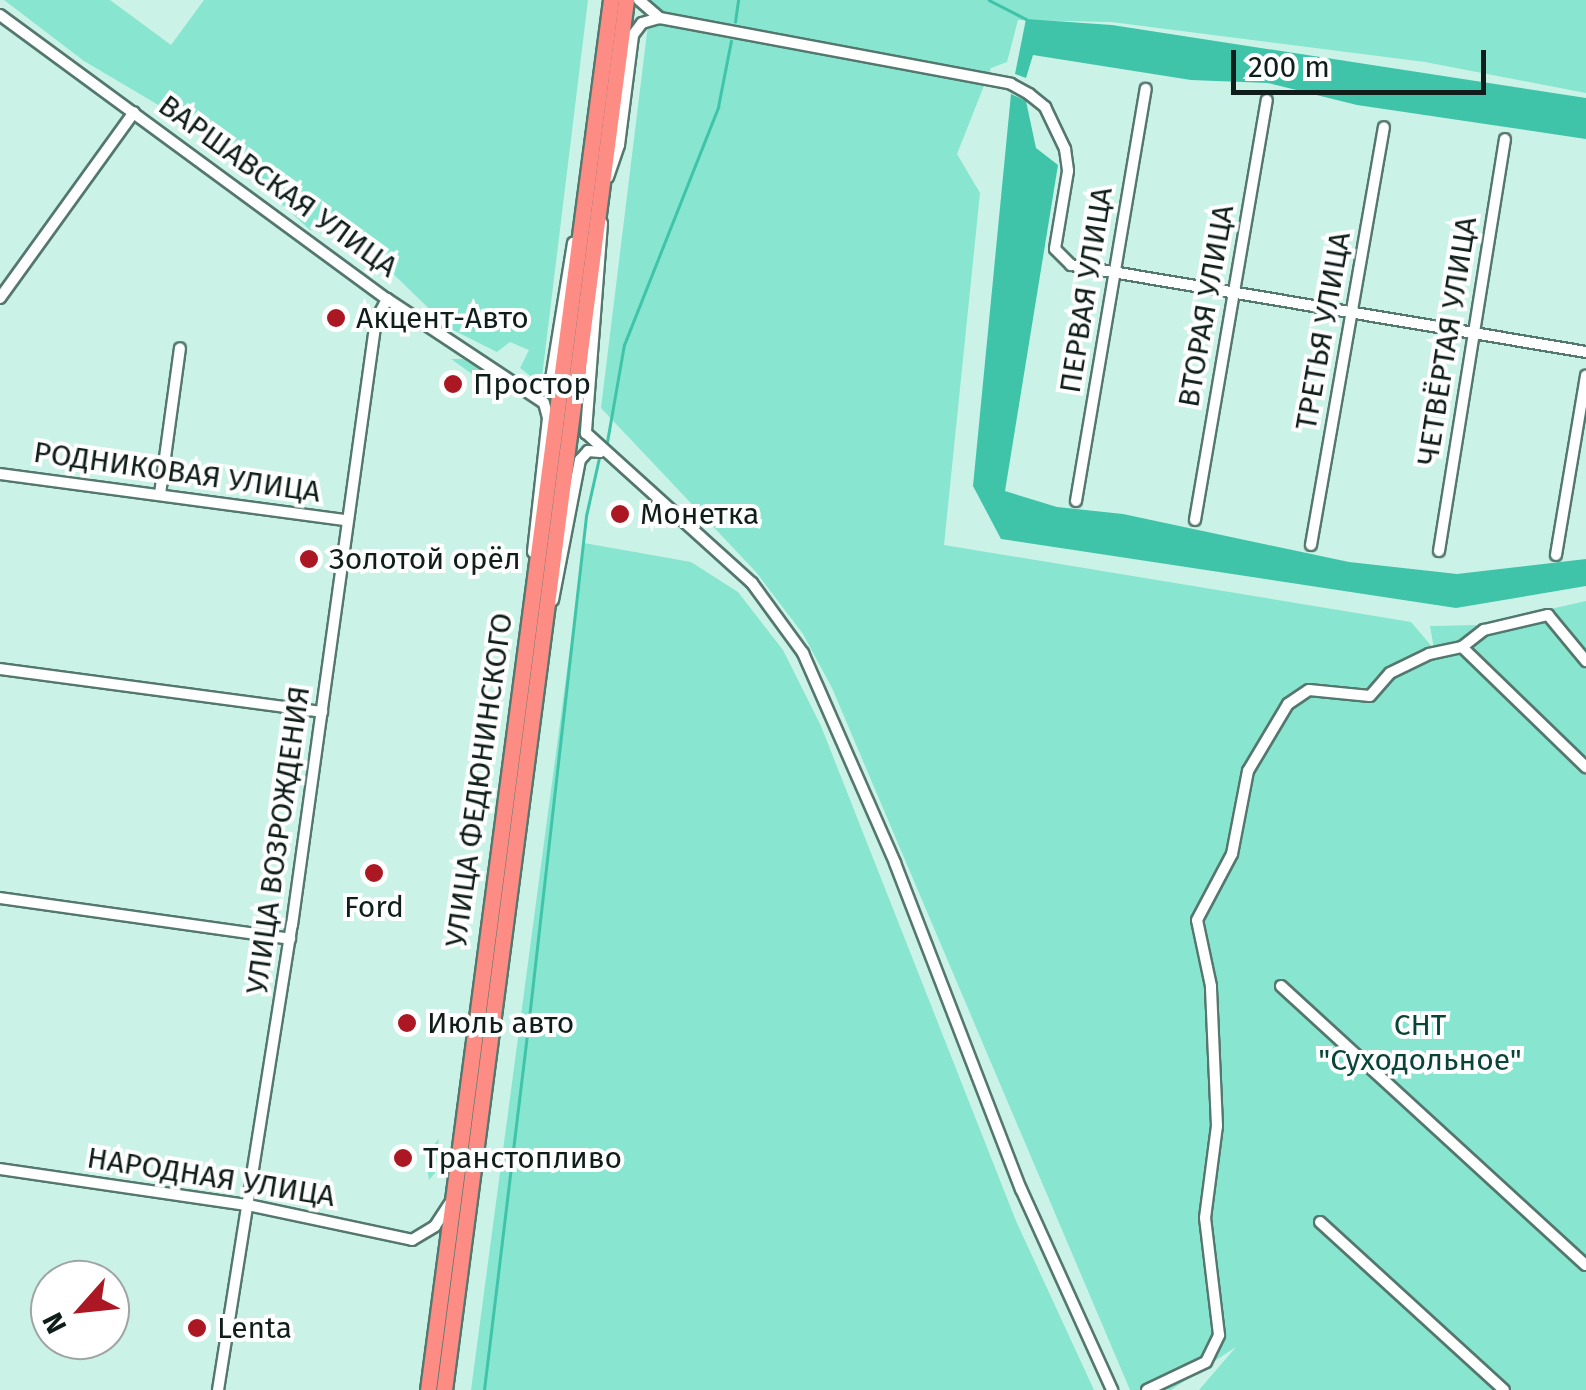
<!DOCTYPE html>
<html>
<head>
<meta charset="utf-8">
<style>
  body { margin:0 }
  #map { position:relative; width:1586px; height:1390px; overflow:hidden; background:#cbf2e7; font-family:"Fira Sans",sans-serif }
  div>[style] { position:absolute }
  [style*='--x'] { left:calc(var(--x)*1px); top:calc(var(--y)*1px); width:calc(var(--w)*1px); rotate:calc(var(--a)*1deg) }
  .green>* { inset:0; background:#88e5d0 }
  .water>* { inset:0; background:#3fc4aa }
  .stream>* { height:2.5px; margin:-1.25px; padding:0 1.25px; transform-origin:1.25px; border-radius:1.25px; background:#3fc4aa }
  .roads { filter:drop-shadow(2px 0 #54776e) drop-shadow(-2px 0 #54776e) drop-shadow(0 2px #54776e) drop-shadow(0 -2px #54776e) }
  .minor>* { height:10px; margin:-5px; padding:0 5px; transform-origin:5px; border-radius:5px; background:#fff }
  .highway>* { height:15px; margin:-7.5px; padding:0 7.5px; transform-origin:7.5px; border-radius:7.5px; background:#fd8c84 }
  .dots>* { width:28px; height:28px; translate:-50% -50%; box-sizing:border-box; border:5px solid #fff; border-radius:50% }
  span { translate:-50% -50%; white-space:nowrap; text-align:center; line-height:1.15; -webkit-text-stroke:8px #fff; paint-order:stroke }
  .street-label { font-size:30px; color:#101e1b }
  .poi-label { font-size:30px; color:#101e1b }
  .left { translate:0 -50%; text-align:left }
  .park-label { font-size:30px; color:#094439 }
  .north { position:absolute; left:30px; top:1260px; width:100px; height:100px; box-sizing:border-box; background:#fff; border:2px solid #9fa5a4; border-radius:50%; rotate:243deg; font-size:28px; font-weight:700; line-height:40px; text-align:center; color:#101e1b }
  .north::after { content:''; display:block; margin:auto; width:35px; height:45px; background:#ab1722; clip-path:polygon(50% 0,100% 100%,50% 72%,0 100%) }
  .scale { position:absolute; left:1231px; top:50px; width:255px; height:45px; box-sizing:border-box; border:5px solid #101e1b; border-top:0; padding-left:12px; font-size:30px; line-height:35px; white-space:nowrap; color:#101e1b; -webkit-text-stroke:8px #fff; paint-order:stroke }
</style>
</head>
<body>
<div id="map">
  <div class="green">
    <i style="clip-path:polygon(4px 0,110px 0,171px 45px,204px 0,588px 0,542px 377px,537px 381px,520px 368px,529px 350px,510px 342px,497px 352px,449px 328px,350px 232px,310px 230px,199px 129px,84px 61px)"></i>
    <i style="clip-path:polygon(651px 0,1586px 0,1586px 93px,1425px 62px,1111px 22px,1018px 20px,1007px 62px,991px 68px,957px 154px,980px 193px,944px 545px,1411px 622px,1434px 649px,1430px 626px,1480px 625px,1586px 601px,1586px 1390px,1199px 1390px,1236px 1347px,1171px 1390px,1130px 1390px,832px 688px,803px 634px,756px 572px,601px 408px)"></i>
    <i style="clip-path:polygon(451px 359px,463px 359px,494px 377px,493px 389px)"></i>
    <i style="clip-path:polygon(584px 543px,691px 562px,738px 592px,783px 650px,821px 726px,1016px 1221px,1094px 1390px,471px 1390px)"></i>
    <i style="clip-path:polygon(439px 1139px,435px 1173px,429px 1180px,425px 1154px)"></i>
  </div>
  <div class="water">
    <i style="clip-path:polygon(1026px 19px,1112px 25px,1586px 98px,1586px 139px,1357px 105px,1268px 83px,1191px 80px,1033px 55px,1026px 78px,1015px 74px)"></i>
    <i style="clip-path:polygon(1011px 94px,1026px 101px,1036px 148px,1058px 165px,1005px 491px,1057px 507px,1123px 514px,1349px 562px,1457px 574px,1586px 559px,1586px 586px,1456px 608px,1001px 539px,973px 486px)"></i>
  </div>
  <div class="stream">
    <i style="--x:989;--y:0;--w:42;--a:27.2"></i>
    <i style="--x:735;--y:22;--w:22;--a:-82"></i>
    <i style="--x:607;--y:442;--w:98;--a:-80.1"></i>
    <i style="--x:624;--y:345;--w:256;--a:-68.4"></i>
    <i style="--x:718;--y:107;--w:67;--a:-78.9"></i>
    <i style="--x:528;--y:1027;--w:514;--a:-83.52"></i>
    <i style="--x:586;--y:516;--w:59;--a:-77.4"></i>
    <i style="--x:484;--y:1390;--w:357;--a:-83.1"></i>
  </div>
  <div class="roads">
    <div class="minor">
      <i style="--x:639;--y:0;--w:28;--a:41"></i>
      <i style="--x:660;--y:18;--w:357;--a:10.6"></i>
      <i style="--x:1011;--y:84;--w:21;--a:29"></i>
      <i style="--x:1029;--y:94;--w:21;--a:39"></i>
      <i style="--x:1045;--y:107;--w:47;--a:64.5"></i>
      <i style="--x:1065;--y:149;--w:22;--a:82"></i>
      <i style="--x:1068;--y:171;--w:79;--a:99.5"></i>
      <i style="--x:1055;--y:249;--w:23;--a:45"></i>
      <i style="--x:1071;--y:265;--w:522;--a:9.59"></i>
      <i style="--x:0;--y:15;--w:480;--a:36.3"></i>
      <i style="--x:387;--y:299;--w:188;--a:33.5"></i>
      <i style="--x:544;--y:403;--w:16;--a:75"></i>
      <i style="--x:548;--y:418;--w:135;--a:96.4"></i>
      <i style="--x:608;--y:177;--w:34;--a:-71"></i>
      <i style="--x:619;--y:145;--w:111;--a:-82.7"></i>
      <i style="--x:633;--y:35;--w:15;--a:-53"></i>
      <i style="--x:642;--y:23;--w:18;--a:-16"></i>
      <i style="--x:602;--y:223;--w:211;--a:94.4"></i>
      <i style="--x:586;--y:433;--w:224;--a:42.1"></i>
      <i style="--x:752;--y:583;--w:87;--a:53.9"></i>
      <i style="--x:803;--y:653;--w:229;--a:66.3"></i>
      <i style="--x:895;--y:863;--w:350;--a:68.9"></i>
      <i style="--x:1021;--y:1189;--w:221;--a:65.6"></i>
      <i style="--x:0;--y:298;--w:229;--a:-54.2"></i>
      <i style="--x:531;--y:392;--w:20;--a:-20"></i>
      <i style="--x:550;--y:385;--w:144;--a:-80.8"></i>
      <i style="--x:0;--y:474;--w:350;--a:7.6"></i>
      <i style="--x:160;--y:494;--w:147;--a:-82.2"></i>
      <i style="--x:1076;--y:501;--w:418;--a:-80.4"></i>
      <i style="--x:1195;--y:520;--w:426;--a:-80.3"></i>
      <i style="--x:1311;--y:545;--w:424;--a:-80.1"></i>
      <i style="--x:1439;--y:551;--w:417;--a:-80.9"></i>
      <i style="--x:1556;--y:555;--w:182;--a:-80.5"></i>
      <i style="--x:553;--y:600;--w:143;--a:-79.1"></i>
      <i style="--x:580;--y:460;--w:12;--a:-48"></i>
      <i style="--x:588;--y:451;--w:12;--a:5"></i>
      <i style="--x:1462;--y:647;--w:173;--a:44.1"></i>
      <i style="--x:0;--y:669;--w:325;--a:7.6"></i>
      <i style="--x:0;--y:898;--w:293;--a:8"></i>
      <i style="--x:1281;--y:986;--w:413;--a:42.5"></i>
      <i style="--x:0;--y:1169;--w:251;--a:8.3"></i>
      <i style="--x:248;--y:1205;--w:168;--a:12"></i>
      <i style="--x:412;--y:1240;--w:27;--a:-31"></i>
      <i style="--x:435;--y:1226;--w:27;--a:-57"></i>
      <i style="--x:1320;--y:1222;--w:249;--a:42.4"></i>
      <i style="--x:218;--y:1390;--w:471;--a:-81"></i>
      <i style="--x:292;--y:925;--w:611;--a:-82.1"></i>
      <i style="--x:376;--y:320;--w:24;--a:-62"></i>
      <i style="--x:1147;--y:1390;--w:65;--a:-25.4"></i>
      <i style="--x:1206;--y:1362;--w:30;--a:-64"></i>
      <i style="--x:1219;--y:1335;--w:118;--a:-96.8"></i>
      <i style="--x:1205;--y:1218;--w:93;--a:-82.6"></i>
      <i style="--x:1217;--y:1126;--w:140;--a:-92.5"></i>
      <i style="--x:1211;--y:986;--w:67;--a:-102"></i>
      <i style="--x:1197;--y:920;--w:75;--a:-62.1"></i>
      <i style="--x:1232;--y:854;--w:85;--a:-79.1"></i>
      <i style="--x:1248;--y:771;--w:78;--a:-59.2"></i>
      <i style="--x:1288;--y:704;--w:25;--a:-34"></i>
      <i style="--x:1309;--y:690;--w:61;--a:5.6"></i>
      <i style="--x:1370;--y:696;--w:30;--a:-49"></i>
      <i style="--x:1390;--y:673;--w:43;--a:-26"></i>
      <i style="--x:1429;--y:654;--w:34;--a:-12"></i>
      <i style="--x:1462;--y:647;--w:28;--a:-38"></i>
      <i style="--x:1484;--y:630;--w:66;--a:-13.2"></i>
      <i style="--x:1548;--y:615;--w:60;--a:50.4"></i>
    </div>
    <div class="highway">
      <i style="--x:428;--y:1390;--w:1402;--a:-82.5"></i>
      <i style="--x:444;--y:1390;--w:1402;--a:-82.54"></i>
    </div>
  </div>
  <div class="dots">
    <i style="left:336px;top:318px;background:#ab1722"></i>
    <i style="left:453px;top:384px;background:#ab1722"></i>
    <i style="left:620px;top:514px;background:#ab1722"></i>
    <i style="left:309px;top:559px;background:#ab1722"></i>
    <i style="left:374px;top:873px;background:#ab1722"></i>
    <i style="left:407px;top:1023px;background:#ab1722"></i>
    <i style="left:403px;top:1158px;background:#ab1722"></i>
    <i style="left:197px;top:1328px;background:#ab1722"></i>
  </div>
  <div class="street-label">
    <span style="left:278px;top:186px;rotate:36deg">ВАРШАВСКАЯ УЛИЦА</span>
    <span style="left:1086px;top:290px;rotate:-81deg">ПЕРВАЯ УЛИЦА</span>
    <span style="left:1206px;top:306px;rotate:-80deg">ВТОРАЯ УЛИЦА</span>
    <span style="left:1323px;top:331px;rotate:-80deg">ТРЕТЬЯ УЛИЦА</span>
    <span style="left:1447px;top:341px;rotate:-81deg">ЧЕТВЁРТАЯ УЛИЦА</span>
    <span style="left:177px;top:472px;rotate:8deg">РОДНИКОВАЯ УЛИЦА</span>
    <span style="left:479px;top:780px;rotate:-82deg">УЛИЦА ФЕДЮНИНСКОГО</span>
    <span style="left:278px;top:840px;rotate:-82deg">УЛИЦА ВОЗРОЖДЕНИЯ</span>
    <span style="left:211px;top:1177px;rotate:9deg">НАРОДНАЯ УЛИЦА</span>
  </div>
  <div class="poi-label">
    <span class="left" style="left:356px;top:318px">Акцент-Авто</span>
    <span class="left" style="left:473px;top:384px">Простор</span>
    <span class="left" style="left:640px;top:514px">Монетка</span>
    <span class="left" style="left:329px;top:559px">Золотой орёл</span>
    <span style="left:374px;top:907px">Ford</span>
    <span class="left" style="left:427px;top:1023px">Июль авто</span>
    <span class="left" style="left:423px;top:1158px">Транстопливо</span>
    <span class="left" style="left:217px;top:1328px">Lenta</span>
  </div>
  <div class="park-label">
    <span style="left:1420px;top:1042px">СНТ<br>"Суходольное"</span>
  </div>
  <div class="north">N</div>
  <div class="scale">200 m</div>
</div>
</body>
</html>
